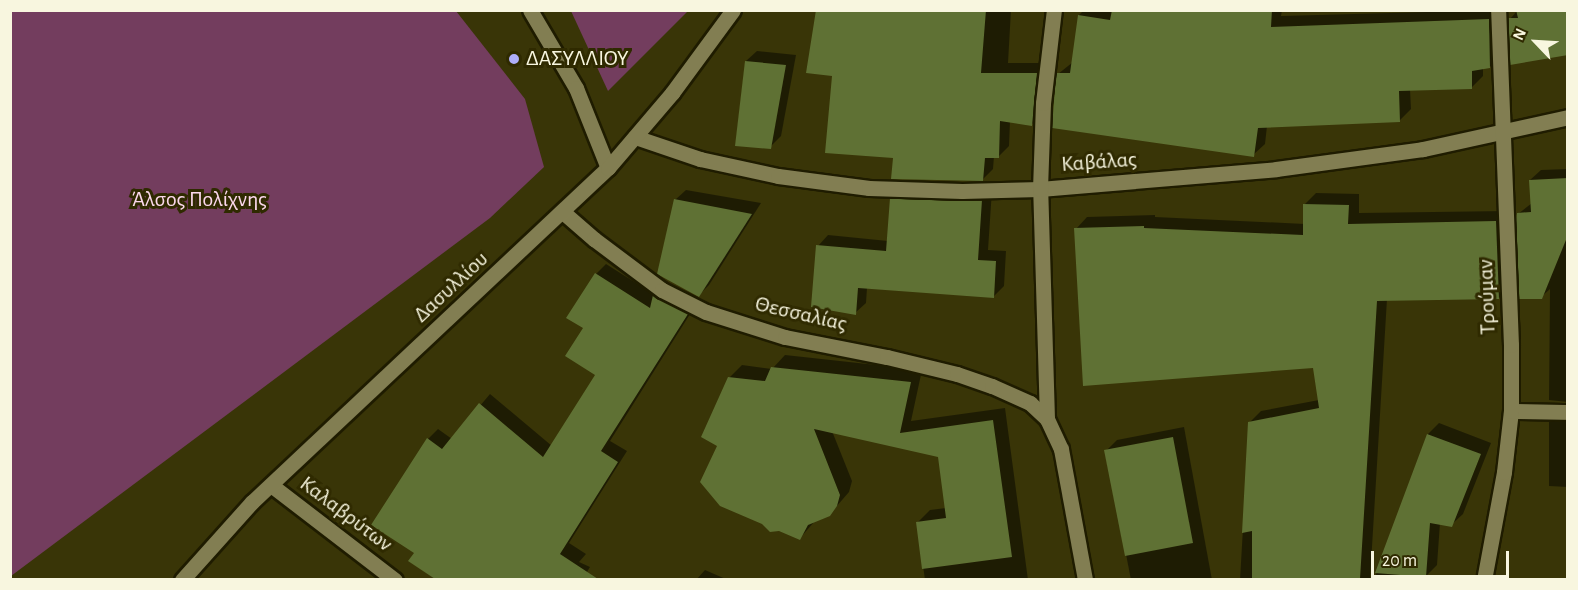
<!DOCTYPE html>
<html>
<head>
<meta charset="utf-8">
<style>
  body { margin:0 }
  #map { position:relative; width:1578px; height:590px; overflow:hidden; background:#393507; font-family:"Alegreya Sans",sans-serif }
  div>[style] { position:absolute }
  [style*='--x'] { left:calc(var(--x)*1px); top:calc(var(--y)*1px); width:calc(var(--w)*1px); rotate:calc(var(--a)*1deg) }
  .green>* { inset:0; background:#733d5e }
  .shadow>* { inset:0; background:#0007 }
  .building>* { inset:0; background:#5f7134 }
  .roads { filter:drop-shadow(2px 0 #1f1c00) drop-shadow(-2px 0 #1f1c00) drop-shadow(0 2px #1f1c00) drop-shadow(0 -2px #1f1c00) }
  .minor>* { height:15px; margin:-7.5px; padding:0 7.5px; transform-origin:7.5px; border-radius:7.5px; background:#827e52 }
  .dots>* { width:16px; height:16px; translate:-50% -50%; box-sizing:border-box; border:3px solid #2f2a00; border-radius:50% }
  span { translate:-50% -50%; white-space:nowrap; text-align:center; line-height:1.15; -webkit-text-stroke:6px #2f2a00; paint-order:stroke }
  .poi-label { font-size:22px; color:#f8f6df }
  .left { translate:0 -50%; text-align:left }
  .street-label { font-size:22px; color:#f8f6df }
  .park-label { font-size:22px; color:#fcd8ec }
  .frame { position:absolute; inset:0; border:12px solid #f8f6df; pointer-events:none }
  .north { position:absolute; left:1506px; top:12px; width:60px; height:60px; -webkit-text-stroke:4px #2f2a00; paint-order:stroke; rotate:295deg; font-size:16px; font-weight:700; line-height:24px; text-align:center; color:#f8f6df }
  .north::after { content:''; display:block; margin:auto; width:21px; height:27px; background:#f8f6df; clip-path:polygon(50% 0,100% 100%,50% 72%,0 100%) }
  .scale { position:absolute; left:1371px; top:551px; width:138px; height:27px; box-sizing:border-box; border:3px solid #f8f6df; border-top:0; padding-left:8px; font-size:18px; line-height:21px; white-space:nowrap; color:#f8f6df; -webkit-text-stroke:4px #2f2a00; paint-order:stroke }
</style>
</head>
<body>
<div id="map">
  <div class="green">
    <i style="clip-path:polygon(11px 10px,456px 11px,525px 99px,544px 167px,490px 218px,11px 576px)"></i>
    <i style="clip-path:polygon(571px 11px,688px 11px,608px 91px)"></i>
  </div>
  <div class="shadow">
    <i style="clip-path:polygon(818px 10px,1011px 10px,1008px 63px,1046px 63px,1042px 114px,1032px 124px,1010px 121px,1009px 146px,999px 156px,994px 156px,993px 169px,983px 179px,895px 156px,834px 75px)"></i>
    <i style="clip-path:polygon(1084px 10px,1282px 10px,1281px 16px,1500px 10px,1501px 55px,1490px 67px,1483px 68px,1483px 76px,1471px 88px,1410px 89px,1411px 109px,1399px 121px,1267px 126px,1265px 144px,1253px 155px,1058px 74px,1073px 62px,1079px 15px)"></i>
    <i style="clip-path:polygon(1518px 10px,1568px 53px,1510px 19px)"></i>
    <i style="clip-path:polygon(757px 51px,796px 55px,781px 136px,770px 147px,746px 61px)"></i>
    <i style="clip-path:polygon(1568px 169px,1568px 402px,1549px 400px,1550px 289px,1541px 297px,1518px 214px,1532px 203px,1530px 180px,1541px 170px)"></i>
    <i style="clip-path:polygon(902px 188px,992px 190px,988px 250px,1006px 251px,1004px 286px,993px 297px,867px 288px,866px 303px,855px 313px,818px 246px,828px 235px,888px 241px,891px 199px)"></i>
    <i style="clip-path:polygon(686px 190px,761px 203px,709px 285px,698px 296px,675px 200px)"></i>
    <i style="clip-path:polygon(1316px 193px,1359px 194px,1359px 213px,1507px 211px,1510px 287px,1499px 298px,1387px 299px,1370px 580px,1240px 580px,1249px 423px,1261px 411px,1319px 400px,1314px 366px,1076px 229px,1087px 217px,1155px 215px,1155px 217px,1305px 224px,1305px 204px)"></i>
    <i style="clip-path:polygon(606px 264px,655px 295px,664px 286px,697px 303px,610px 441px,627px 451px,569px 543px,586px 554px,579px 562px,590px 567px,582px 580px,467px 580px,444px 564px,428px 439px,438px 429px,452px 439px,490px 394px,552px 446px,597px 374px,585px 328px,596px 274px)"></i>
    <i style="clip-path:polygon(785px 355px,922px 370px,911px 421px,1005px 408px,1028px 580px,925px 580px,917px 523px,930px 510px,946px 508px,939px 456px,832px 431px,852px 481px,849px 492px,829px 515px,815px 521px,800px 538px,744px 421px,729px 378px,742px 365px,772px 369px)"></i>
    <i style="clip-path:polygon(1559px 412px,1568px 412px,1568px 487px,1549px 486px,1549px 422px)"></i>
    <i style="clip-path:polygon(1439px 423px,1491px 443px,1463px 514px,1451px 525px,1440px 523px,1437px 565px,1426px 576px,1420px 575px,1419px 580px,1374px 580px,1428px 434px)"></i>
    <i style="clip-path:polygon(1184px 427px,1212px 580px,1131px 580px,1106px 451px,1117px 440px)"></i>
    <i style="clip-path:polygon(705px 570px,728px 580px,696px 580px)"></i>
  </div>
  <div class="building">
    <i style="clip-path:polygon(816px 10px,986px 10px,981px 73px,1037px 73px,1032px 126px,1000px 121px,999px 158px,985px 158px,983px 181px,891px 179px,893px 158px,825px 153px,832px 76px,806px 73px)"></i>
    <i style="clip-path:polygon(1112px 10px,1272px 10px,1271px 27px,1489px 19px,1490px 68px,1472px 71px,1472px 89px,1399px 91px,1400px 122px,1258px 128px,1254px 157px,1052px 128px,1056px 73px,1070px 73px,1078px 15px,1110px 20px)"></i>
    <i style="clip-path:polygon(1516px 10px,1568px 10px,1568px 55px,1510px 65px,1508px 18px,1518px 18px)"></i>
    <i style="clip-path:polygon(745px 61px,786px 65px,771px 149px,735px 146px)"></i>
    <i style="clip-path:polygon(1568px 178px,1568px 235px,1542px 299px,1519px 299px,1516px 221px,1517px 213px,1531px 212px,1529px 180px)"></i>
    <i style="clip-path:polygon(890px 198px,982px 200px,978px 260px,996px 261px,994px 298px,858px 288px,856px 315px,811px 307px,816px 245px,886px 251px)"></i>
    <i style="clip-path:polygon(674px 199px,752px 214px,699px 297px,657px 274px)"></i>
    <i style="clip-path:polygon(1303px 204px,1349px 205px,1348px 224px,1496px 221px,1499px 299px,1377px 301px,1360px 579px,1252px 579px,1252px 531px,1242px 533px,1248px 422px,1319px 408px,1313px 368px,1083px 386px,1074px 228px,1144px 226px,1144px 228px,1303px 235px)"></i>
    <i style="clip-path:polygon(595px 273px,650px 308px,653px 295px,688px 314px,601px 451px,618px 462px,560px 554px,598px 579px,435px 579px,408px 561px,414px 553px,371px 525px,427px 438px,442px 449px,479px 403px,543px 457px,595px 375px,565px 356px,583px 328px,566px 318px)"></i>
    <i style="clip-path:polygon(771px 367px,911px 382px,900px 433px,993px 420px,1012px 557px,922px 569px,916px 522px,946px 518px,938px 457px,814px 429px,840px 495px,837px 506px,830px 516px,808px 525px,800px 540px,779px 531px,770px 532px,762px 524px,720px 506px,700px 482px,717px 446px,701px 437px,728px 377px,765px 381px)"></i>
    <i style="clip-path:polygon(1427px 434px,1481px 454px,1452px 527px,1430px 523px,1426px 577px,1375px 573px)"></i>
    <i style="clip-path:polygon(1173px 437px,1193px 543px,1125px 556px,1104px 450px)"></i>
  </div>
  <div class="roads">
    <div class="minor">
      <i style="--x:530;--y:10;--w:91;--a:59.5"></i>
      <i style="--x:576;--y:88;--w:86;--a:68.2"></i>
      <i style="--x:635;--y:137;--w:69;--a:18.7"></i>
      <i style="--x:700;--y:159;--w:80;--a:12.3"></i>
      <i style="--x:778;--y:176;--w:92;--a:7.5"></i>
      <i style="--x:869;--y:188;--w:93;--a:1.8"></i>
      <i style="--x:962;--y:191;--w:78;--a:-1.5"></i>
      <i style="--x:1040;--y:189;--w:237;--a:-4.8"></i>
      <i style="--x:1276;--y:169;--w:148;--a:-7.7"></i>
      <i style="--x:1423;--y:149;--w:148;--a:-12.4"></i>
      <i style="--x:564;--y:213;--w:40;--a:41"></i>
      <i style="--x:594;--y:239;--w:85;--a:36.9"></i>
      <i style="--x:662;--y:290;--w:49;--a:26.6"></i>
      <i style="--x:706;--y:312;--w:83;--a:17.6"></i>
      <i style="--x:785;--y:337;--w:104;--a:11.1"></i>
      <i style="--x:887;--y:357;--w:72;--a:13.7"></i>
      <i style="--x:957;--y:374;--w:37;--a:19"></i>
      <i style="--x:992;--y:386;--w:42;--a:24.1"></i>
      <i style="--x:1030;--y:403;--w:23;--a:43"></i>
      <i style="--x:1047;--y:419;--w:33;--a:65"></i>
      <i style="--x:1061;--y:449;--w:133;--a:79.6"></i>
      <i style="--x:1511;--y:411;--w:57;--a:1"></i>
      <i style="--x:1047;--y:419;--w:230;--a:-91.7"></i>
      <i style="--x:1040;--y:189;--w:86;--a:-88"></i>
      <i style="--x:1043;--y:103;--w:94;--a:-83.3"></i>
      <i style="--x:271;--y:485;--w:156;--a:37.5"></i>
      <i style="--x:182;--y:580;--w:105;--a:-48.1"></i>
      <i style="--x:252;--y:502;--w:488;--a:-43.2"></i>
      <i style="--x:608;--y:168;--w:99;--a:-49.5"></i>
      <i style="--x:672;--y:93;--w:103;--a:-53.7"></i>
      <i style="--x:1484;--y:580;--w:110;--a:-79.5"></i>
      <i style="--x:1504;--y:472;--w:61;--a:-83.5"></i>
      <i style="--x:1511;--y:411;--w:66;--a:-90"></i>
      <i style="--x:1511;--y:345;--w:335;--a:-92.2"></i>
    </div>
  </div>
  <div class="dots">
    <i style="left:514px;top:59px;background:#aeaefa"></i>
  </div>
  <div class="poi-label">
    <span class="left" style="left:526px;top:59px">ΔΑΣΥΛΛΙΟΥ</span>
  </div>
  <div class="street-label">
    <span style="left:1099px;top:162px;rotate:-4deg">Καβάλας</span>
    <span style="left:451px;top:287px;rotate:-43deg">Δασυλλίου</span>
    <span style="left:1487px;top:297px;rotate:-92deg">Τρούμαν</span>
    <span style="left:801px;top:314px;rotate:13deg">Θεσσαλίας</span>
    <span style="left:346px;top:514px;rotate:37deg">Καλαβρύτων</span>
  </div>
  <div class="park-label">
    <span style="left:199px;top:200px">Άλσος Πολίχνης</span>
  </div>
  <div class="frame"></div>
  <div class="north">N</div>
  <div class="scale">20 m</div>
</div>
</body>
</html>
